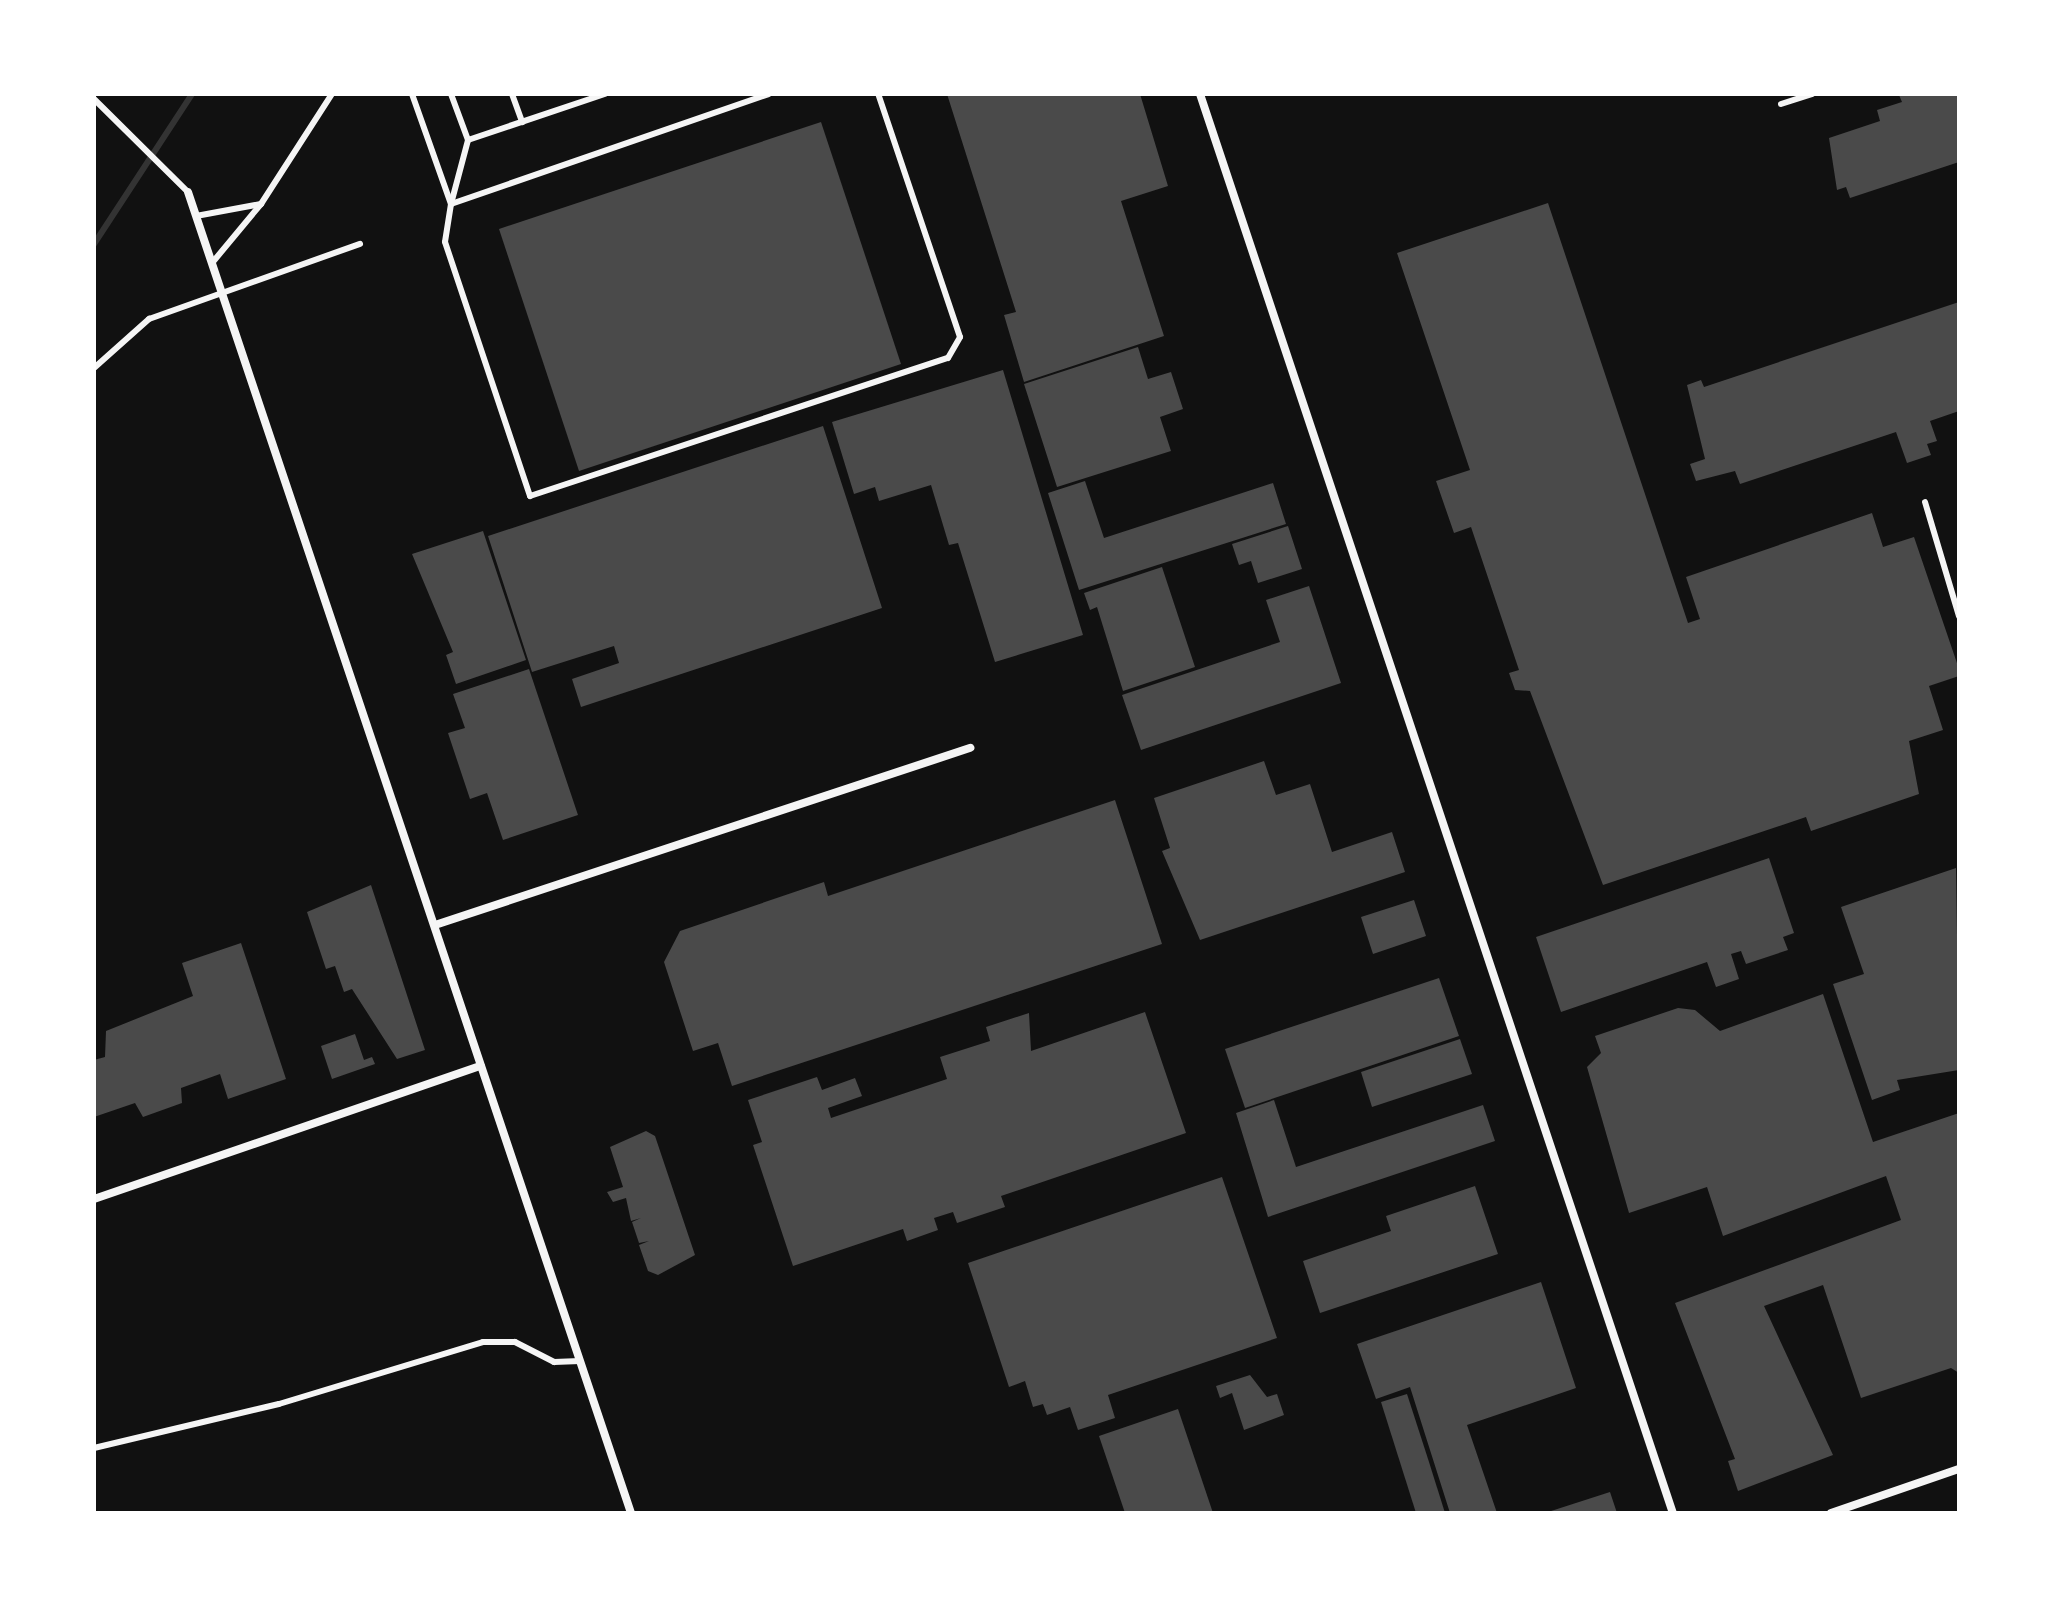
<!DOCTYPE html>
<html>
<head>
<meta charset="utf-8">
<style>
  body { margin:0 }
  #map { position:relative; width:2053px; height:1607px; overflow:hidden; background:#111; font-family:Commissioner,sans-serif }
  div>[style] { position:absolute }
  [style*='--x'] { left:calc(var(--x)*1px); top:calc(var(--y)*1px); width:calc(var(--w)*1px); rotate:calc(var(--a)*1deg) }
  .stream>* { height:6px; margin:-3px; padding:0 3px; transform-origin:3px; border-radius:3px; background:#333 }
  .building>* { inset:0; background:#4a4a4a }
  .service>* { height:6px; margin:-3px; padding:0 3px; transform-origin:3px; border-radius:3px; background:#f5f5f5 }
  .minor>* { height:8px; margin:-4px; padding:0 4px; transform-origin:4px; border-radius:4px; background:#f5f5f5 }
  span { translate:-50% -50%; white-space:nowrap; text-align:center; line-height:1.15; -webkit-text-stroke:6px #fff; paint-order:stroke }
  .frame { position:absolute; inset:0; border:96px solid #fff; pointer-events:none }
</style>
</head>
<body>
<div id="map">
  <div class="stream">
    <i style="--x:94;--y:244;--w:179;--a:-56.8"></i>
  </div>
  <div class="building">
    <i style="clip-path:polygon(947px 94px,1140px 94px,1168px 186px,1121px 201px,1164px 336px,1024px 382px,1004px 315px,1016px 312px)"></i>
    <i style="clip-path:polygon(1925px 94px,1959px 94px,1959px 162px,1850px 198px,1846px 187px,1837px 190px,1829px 138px,1880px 121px,1877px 110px,1902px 102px,1899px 95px)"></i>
    <i style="clip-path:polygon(821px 122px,901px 364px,579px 471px,499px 229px)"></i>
    <i style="clip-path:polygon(1548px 203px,1688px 623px,1700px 619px,1686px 577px,1872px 513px,1883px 547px,1914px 537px,1959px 669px,1959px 676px,1929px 686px,1943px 730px,1909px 741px,1919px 794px,1811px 831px,1806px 817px,1603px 885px,1530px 691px,1515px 690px,1509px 673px,1519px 670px,1471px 527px,1454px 533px,1436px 481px,1470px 470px,1397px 253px)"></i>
    <i style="clip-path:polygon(1959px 302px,1959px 411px,1930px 421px,1937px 441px,1927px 444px,1931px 455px,1907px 463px,1896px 432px,1740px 484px,1735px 471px,1696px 481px,1690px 464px,1705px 459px,1687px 385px,1701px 380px,1704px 387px)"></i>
    <i style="clip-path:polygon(1138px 347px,1148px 379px,1171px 372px,1183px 409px,1160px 417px,1171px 451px,1057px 487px,1024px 384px)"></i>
    <i style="clip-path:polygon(1003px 370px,1083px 635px,995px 662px,958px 543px,949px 545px,931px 485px,879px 501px,875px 487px,854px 494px,832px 422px)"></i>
    <i style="clip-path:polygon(823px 426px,882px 608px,581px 707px,572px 679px,619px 663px,614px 646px,532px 672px,488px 536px)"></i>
    <i style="clip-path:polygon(1085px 481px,1104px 538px,1273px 483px,1286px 524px,1079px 590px,1048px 493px)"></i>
    <i style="clip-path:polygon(1288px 526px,1302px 569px,1258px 583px,1251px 561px,1239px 565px,1232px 544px)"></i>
    <i style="clip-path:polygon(483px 531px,526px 660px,456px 684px,446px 655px,453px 652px,412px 554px)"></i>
    <i style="clip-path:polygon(1162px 567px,1195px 667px,1123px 691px,1097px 607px,1090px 610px,1084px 593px)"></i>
    <i style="clip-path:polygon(1309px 586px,1341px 683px,1141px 750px,1122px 695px,1280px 642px,1266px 600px)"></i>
    <i style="clip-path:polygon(529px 669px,578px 815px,503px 840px,487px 793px,470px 799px,448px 733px,465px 728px,453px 694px)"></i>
    <i style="clip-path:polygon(1264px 761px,1276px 795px,1310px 784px,1332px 852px,1392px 832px,1405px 872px,1200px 940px,1162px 851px,1170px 848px,1154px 798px)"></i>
    <i style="clip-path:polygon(1115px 800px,1162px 944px,732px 1086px,718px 1043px,693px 1051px,664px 962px,680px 931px,824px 882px,828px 896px)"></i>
    <i style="clip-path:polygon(1769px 858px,1794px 933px,1783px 937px,1788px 950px,1746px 964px,1741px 951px,1731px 954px,1739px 979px,1716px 987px,1707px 962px,1561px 1012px,1536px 937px)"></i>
    <i style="clip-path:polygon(1956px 868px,1959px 1070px,1897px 1080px,1900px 1090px,1872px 1100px,1833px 984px,1864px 974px,1841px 907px)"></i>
    <i style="clip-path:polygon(371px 885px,425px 1050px,397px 1059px,352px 989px,344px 992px,335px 966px,326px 969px,307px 912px)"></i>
    <i style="clip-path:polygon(1414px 900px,1426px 936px,1373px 954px,1361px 917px)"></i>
    <i style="clip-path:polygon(241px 943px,286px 1079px,228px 1099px,220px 1074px,181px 1088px,182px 1103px,143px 1117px,135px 1103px,94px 1117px,94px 1060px,105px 1057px,106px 1031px,193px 996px,182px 963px)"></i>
    <i style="clip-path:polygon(1439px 978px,1459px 1036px,1245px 1108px,1225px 1049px)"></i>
    <i style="clip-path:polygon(1823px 994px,1873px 1142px,1959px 1113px,1959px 1373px,1951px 1368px,1861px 1398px,1823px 1285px,1764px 1306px,1833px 1455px,1738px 1491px,1728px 1461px,1735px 1459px,1675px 1303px,1901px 1220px,1886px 1176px,1723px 1236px,1707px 1187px,1629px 1213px,1587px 1067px,1601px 1053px,1595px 1036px,1678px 1008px,1695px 1010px,1720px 1031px)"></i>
    <i style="clip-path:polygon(1145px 1012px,1186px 1133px,1001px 1196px,1005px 1207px,957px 1223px,953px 1212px,934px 1218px,938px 1230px,907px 1241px,903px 1229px,793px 1266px,753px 1145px,762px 1142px,748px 1100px,817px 1077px,822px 1090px,855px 1078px,862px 1096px,828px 1108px,831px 1118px,947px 1079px,940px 1057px,990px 1041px,986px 1027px,1029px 1013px,1031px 1051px)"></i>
    <i style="clip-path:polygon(355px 1034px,364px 1060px,372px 1057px,375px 1064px,332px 1079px,321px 1046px)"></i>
    <i style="clip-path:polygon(1460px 1039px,1472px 1074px,1372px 1107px,1361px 1072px)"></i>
    <i style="clip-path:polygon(1274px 1100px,1296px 1167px,1483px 1105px,1495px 1141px,1268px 1217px,1236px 1113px)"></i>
    <i style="clip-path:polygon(646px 1131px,655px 1136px,695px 1255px,658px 1275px,648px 1271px,639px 1245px,649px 1241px,639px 1243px,632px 1222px,641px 1218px,631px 1221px,626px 1198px,613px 1202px,607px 1192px,623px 1187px,610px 1147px)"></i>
    <i style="clip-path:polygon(1222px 1177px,1277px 1338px,1108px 1395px,1115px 1418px,1078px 1430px,1070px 1407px,1047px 1415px,1043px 1404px,1033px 1407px,1025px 1381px,1009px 1387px,968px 1263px)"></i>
    <i style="clip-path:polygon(1475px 1186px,1498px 1254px,1320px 1313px,1303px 1261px,1391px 1231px,1386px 1216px)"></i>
    <i style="clip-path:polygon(1541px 1282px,1576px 1388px,1467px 1425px,1497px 1513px,1450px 1513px,1410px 1387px,1376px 1399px,1357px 1344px)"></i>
    <i style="clip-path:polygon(1250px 1375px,1267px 1397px,1277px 1394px,1284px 1415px,1244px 1430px,1232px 1393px,1220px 1398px,1216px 1386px)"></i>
    <i style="clip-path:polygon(1407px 1394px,1429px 1462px,1445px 1513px,1416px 1513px,1381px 1402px)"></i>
    <i style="clip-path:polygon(1178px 1409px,1213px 1513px,1125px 1513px,1099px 1436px)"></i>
    <i style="clip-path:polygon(1610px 1492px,1617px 1513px,1549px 1513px,1548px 1512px)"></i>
  </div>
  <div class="service">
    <i style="--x:412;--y:94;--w:117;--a:70.5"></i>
    <i style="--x:451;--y:204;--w:38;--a:99"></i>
    <i style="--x:445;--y:242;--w:268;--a:71.5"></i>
    <i style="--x:530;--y:496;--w:440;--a:-18.3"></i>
    <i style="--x:948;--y:358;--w:24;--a:-60"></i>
    <i style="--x:960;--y:337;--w:256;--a:-108.6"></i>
    <i style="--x:512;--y:94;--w:30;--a:70"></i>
    <i style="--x:94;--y:99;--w:132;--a:44.7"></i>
    <i style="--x:1781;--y:104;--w:33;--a:-18"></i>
    <i style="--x:468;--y:140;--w:145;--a:-18.6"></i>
    <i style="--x:451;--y:204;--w:336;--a:-19.1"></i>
    <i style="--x:451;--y:204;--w:66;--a:-75.1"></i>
    <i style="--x:468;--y:140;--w:49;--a:-110.3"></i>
    <i style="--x:196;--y:216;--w:66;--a:-10.5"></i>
    <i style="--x:212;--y:263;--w:77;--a:-50.3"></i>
    <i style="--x:261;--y:204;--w:131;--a:-57.2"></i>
    <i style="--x:94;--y:368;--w:74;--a:-41.7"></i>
    <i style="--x:149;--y:319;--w:224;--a:-19.6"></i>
    <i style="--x:1925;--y:502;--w:119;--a:73.4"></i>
    <i style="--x:94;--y:1448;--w:190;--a:-13.4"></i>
    <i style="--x:279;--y:1404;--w:213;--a:-16.9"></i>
    <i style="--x:483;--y:1342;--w:32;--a:0"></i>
    <i style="--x:515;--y:1342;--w:44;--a:27.1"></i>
    <i style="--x:554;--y:1362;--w:26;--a:-2"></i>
  </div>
  <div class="minor">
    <i style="--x:1200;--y:94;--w:1496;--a:71.57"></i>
    <i style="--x:188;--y:192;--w:1393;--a:71.46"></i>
    <i style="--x:435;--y:925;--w:564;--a:-18.31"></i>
    <i style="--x:94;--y:1199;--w:409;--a:-19"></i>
    <i style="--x:1831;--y:1513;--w:135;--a:-19"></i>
  </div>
  <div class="frame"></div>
</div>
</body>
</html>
